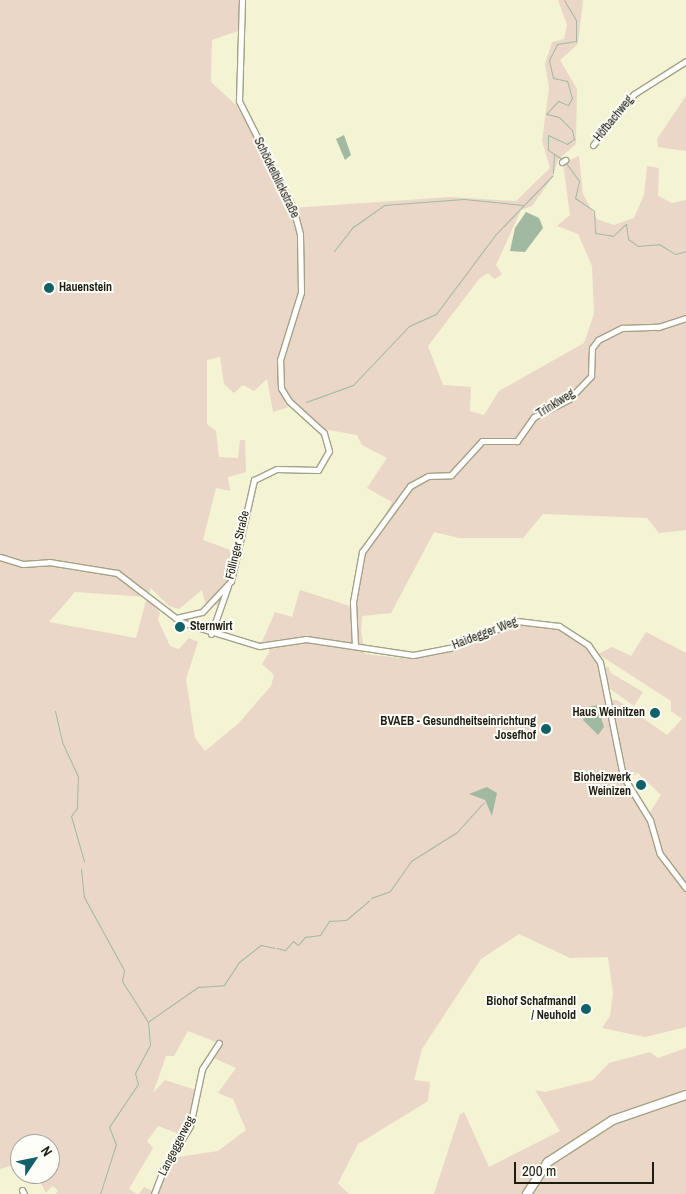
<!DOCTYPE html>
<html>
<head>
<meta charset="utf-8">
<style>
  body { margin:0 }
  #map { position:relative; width:686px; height:1194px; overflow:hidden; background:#f4f3d3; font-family:"Archivo Narrow",sans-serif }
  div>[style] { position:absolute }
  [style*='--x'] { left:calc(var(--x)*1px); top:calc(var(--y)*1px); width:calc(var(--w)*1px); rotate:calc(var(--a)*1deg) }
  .green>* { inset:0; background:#ead7c7 }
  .water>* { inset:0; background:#a1b9a1 }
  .stream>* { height:1px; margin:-0.5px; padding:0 0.5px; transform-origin:0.5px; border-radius:0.5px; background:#a1b9a1 }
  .roads { filter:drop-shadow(1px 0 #a4a285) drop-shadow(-1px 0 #a4a285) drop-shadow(0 1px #a4a285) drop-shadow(0 -1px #a4a285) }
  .street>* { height:5px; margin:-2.5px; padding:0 2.5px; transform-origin:2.5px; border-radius:2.5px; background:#fff }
  .primary>* { height:8px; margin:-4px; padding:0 4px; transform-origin:4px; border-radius:4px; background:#fff }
  .dots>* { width:14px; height:14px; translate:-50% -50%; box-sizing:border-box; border:2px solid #fefef8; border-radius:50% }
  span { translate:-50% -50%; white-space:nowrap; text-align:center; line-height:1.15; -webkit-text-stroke:4px #fefef8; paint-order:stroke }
  .street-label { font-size:12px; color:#1e1d12 }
  .poi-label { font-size:12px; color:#1e1d12; font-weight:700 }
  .left { translate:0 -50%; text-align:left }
  .right { translate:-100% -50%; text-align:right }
  .north { position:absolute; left:10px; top:1134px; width:50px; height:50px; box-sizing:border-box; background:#fefef8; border:1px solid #a4a49c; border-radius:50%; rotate:56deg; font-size:14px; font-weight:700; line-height:20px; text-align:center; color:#1e1d12 }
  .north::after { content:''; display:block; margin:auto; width:18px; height:22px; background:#116169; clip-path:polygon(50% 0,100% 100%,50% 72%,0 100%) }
  .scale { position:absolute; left:514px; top:1162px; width:140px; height:22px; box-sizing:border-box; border:2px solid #1e1d12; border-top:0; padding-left:6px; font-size:15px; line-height:18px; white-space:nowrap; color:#1e1d12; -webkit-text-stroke:4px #fefef8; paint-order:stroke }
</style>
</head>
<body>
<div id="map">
  <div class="green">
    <i style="clip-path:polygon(evenodd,0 0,240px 0,238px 31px,212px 40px,211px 82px,237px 106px,292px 208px,450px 197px,516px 201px,550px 168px,542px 141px,549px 88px,545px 64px,552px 42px,564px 39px,567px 25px,558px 0,583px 0,578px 44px,560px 60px,577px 89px,576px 144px,558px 160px,552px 178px,532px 206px,521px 210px,496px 265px,502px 274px,495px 279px,488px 273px,480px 278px,428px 346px,443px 385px,471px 387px,470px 411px,484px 415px,499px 391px,584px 343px,594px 314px,592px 266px,578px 234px,557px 226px,570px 215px,563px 163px,579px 156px,583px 194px,597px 219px,614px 225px,634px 218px,644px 195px,647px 166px,659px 168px,658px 196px,672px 203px,686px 200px,686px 530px,659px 533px,647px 518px,543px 514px,523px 538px,459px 538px,434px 532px,391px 613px,362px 616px,361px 631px,365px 654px,410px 659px,525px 620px,551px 624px,573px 634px,597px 656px,623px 776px,637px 804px,650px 812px,661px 795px,638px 773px,627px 778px,625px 774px,609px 700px,617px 700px,667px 735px,682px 719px,671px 711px,671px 701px,598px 654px,612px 647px,631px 656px,646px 632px,686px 653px,686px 1027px,645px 1037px,602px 1028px,610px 1016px,613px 993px,608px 957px,570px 958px,519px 934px,481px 959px,422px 1049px,414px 1080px,430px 1082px,428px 1101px,358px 1144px,338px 1183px,349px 1194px,139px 1194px,144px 1187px,157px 1193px,172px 1158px,218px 1151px,246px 1130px,233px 1099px,218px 1093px,236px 1068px,214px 1058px,221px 1044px,188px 1031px,174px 1056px,166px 1056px,153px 1093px,165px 1080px,196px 1090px,193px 1112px,182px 1135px,158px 1126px,147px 1141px,153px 1148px,129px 1189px,137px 1194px,56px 1194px,58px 1190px,52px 1186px,46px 1193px,36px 1174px,50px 1174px,50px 1144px,20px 1144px,20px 1163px,0 1169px,0 0,220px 357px,224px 384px,234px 393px,243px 385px,254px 391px,267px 379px,273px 412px,295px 405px,323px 429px,357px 435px,362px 445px,387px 458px,367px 488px,392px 502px,364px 554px,356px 608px,300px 590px,292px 617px,275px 612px,262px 642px,270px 651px,262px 664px,274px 675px,271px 686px,238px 724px,205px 751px,195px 738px,186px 679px,198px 642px,189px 638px,179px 649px,170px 646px,158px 620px,160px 613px,147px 597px,151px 588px,169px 606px,179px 609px,202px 590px,205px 602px,223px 607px,232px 582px,239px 553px,203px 540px,216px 488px,230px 491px,228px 477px,246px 472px,245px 440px,240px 440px,238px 458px,219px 457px,216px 431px,207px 424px,207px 360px,220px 357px,0 0,75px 592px,147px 597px,136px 638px,49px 622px,75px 592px)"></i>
    <i style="clip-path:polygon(686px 96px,686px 151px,658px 147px,657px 139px)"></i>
    <i style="clip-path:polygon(608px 666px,611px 673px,643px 692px,634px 706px,609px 688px,604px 669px)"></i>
    <i style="clip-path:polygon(686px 1048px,686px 1092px,614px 1116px,686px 1099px,686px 1194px,434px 1194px,460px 1114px,464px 1112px,489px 1167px,560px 1131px,535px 1090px,545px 1092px,593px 1080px,609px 1063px,650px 1052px,658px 1058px)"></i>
  </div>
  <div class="water">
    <i style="clip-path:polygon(344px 135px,351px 155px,345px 160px,336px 139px)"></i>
    <i style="clip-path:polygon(526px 212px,539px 218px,543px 228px,525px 252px,510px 251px,515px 228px)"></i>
    <i style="clip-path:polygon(597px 705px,604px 727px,598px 735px,583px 720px,588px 707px)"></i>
    <i style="clip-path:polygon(487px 787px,497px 793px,492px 816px,485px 800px,469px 794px)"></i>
  </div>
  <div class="stream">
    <i style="--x:563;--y:160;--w:18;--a:-146"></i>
    <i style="--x:548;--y:150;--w:15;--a:-90"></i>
    <i style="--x:548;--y:135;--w:21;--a:25"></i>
    <i style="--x:567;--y:144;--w:9;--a:-36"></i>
    <i style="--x:574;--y:139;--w:9;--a:-103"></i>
    <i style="--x:572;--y:130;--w:18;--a:-135"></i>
    <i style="--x:559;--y:117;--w:13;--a:-167"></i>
    <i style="--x:546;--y:114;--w:18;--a:-47"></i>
    <i style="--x:558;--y:101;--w:11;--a:22"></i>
    <i style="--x:568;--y:105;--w:8;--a:-60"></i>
    <i style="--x:572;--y:98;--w:18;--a:-106"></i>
    <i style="--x:567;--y:81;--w:14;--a:-168"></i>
    <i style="--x:553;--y:78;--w:18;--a:-103"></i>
    <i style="--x:549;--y:60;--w:18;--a:-63"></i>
    <i style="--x:557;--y:44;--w:19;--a:-9"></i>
    <i style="--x:576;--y:41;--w:21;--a:-90"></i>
    <i style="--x:576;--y:20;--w:23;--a:-121"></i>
    <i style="--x:566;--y:163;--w:22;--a:54"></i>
    <i style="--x:579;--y:181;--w:17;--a:103"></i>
    <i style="--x:575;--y:198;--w:23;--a:34"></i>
    <i style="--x:594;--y:211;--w:22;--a:87"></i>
    <i style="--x:595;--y:233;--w:18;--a:9"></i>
    <i style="--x:613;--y:236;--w:18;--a:-43"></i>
    <i style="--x:626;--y:224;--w:15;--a:82"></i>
    <i style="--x:628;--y:239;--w:12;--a:35"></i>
    <i style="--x:638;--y:246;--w:21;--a:-5"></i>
    <i style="--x:659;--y:244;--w:19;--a:32"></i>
    <i style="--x:675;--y:254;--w:11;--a:-15"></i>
    <i style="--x:553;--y:173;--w:19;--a:-87"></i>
    <i style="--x:334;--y:251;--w:31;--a:-52"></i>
    <i style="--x:353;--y:227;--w:38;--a:-35"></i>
    <i style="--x:384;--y:205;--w:80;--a:-4.3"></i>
    <i style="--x:464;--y:199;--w:59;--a:5.8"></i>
    <i style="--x:306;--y:402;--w:50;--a:-19.9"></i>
    <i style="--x:353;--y:385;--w:81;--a:-46.5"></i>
    <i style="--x:409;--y:326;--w:30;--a:-24"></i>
    <i style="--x:436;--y:314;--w:99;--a:-53.2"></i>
    <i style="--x:495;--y:235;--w:83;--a:-46"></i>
    <i style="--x:55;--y:711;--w:32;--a:77"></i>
    <i style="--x:62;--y:742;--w:38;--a:65"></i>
    <i style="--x:78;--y:776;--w:32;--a:92"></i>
    <i style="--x:77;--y:808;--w:10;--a:127"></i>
    <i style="--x:71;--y:816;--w:47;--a:73.9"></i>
    <i style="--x:81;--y:869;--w:28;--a:84"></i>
    <i style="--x:84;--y:897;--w:83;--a:61.3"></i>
    <i style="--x:124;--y:970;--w:11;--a:100"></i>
    <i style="--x:122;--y:981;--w:49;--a:57.6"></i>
    <i style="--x:148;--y:1022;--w:23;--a:85"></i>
    <i style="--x:150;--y:1045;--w:32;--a:118"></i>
    <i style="--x:135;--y:1073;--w:11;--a:75"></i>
    <i style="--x:138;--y:1084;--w:52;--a:124"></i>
    <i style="--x:109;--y:1127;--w:18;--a:68"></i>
    <i style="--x:116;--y:1144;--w:52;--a:107.7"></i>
    <i style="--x:371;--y:898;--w:20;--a:-20"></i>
    <i style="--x:390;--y:891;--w:37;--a:-55"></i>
    <i style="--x:411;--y:861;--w:54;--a:-32.2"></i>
    <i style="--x:457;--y:832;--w:40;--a:-48"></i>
    <i style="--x:277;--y:948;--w:8;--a:14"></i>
    <i style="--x:285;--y:950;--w:12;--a:-48"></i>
    <i style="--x:293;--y:941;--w:6;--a:39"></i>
    <i style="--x:298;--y:945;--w:11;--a:-49"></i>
    <i style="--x:305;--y:937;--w:15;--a:-8"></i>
    <i style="--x:320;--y:935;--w:17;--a:-57"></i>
    <i style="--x:329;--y:921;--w:17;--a:-3"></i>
    <i style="--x:346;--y:920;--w:30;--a:-40"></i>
    <i style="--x:149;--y:1021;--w:60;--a:-34.8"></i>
    <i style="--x:198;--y:987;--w:26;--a:-4"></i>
    <i style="--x:224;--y:985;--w:27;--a:-57"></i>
    <i style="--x:239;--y:962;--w:28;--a:-38"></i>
    <i style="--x:261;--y:945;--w:14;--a:12"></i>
  </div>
  <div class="roads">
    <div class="street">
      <i style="--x:593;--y:145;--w:65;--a:-51.2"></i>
      <i style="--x:634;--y:94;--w:62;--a:-32.4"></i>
      <i style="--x:562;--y:162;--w:4;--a:-34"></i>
      <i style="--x:0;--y:557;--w:24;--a:17"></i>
      <i style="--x:23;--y:564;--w:26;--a:-4"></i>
      <i style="--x:49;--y:562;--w:69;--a:9.2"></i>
      <i style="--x:117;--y:573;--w:81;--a:37.4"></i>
      <i style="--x:181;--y:622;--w:82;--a:17.1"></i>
      <i style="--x:259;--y:646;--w:48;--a:-8.5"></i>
      <i style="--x:306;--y:639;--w:108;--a:8.5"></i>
      <i style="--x:413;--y:655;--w:38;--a:-11"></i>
      <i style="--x:450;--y:648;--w:72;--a:-21.9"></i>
      <i style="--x:517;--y:621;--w:42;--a:6.8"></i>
      <i style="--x:559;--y:626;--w:35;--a:33"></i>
      <i style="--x:588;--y:645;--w:21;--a:55"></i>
      <i style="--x:600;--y:662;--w:116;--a:78.6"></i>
      <i style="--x:623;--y:776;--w:52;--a:58.5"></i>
      <i style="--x:650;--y:820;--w:35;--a:74"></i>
      <i style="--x:660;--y:854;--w:43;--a:52.6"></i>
      <i style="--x:176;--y:618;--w:27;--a:-13"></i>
      <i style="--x:202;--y:612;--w:42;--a:-46.9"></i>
      <i style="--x:231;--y:581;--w:104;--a:-77.2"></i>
      <i style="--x:254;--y:480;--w:25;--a:-26"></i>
      <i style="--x:277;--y:469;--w:41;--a:1.4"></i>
      <i style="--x:318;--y:470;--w:22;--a:-60"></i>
      <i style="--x:329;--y:451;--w:19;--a:-106"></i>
      <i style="--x:324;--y:433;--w:47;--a:-137.6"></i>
      <i style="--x:289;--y:401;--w:15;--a:-122"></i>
      <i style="--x:281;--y:388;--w:28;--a:-92"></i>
      <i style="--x:280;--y:360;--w:71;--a:-72.8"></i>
      <i style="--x:301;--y:292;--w:58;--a:-91"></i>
      <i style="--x:300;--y:234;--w:27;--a:-105"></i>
      <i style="--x:293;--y:208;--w:120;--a:-116.8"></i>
      <i style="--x:239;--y:101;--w:101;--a:-88.3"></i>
      <i style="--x:211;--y:634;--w:51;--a:-70.5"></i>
      <i style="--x:355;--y:646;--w:44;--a:-92.6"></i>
      <i style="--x:353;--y:602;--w:51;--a:-79.8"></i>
      <i style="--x:362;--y:552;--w:82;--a:-54"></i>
      <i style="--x:410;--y:486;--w:21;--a:-29"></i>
      <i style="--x:428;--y:476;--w:23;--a:-2"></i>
      <i style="--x:451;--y:475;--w:46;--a:-47.6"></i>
      <i style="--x:482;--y:441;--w:35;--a:0"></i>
      <i style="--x:517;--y:441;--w:29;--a:-55"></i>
      <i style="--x:534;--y:417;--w:39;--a:-27"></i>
      <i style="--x:569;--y:399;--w:32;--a:-46"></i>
      <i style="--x:591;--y:376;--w:28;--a:-88"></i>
      <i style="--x:592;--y:348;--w:10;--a:-53"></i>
      <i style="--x:598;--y:340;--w:27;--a:-27"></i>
      <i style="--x:622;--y:328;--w:36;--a:-2"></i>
      <i style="--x:658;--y:327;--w:29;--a:-18"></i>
      <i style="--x:22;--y:1190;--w:4;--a:63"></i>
      <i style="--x:154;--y:1194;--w:30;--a:-69"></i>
      <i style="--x:165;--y:1166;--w:47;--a:-58"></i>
      <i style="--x:190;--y:1126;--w:58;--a:-78.1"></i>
      <i style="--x:202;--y:1069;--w:31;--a:-57"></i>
    </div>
    <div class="primary">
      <i style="--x:527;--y:1194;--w:38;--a:-57"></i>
      <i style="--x:548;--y:1162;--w:77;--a:-32.9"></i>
      <i style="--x:613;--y:1120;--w:77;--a:-18.9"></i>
    </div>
  </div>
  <div class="dots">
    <i style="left:49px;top:288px;background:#116169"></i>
    <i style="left:180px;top:627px;background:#116169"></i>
    <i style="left:655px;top:713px;background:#116169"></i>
    <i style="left:546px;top:729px;background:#116169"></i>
    <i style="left:641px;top:785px;background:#116169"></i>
    <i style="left:586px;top:1009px;background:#116169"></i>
  </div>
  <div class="street-label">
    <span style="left:614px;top:119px;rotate:-51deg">Höfbachweg</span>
    <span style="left:276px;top:178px;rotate:64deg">Schöckelblickstraße</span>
    <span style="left:556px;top:404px;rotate:-32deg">Trinklweg</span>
    <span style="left:238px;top:545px;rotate:-77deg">Föllinger Straße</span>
    <span style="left:485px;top:634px;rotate:-21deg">Haidegger Weg</span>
    <span style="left:177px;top:1146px;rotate:-63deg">Langeggerweg</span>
  </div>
  <div class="poi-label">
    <span class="left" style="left:59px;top:288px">Hauenstein</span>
    <span class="left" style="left:190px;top:627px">Sternwirt</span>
    <span class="right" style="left:645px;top:713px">Haus Weinitzen</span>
    <span class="right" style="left:536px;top:729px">BVAEB - Gesundheitseinrichtung<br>Josefhof</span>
    <span class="right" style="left:631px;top:785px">Bioheizwerk<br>Weinizen</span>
    <span class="right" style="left:576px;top:1009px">Biohof Schafmandl<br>/ Neuhold</span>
  </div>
  <div class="north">N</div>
  <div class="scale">200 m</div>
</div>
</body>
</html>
